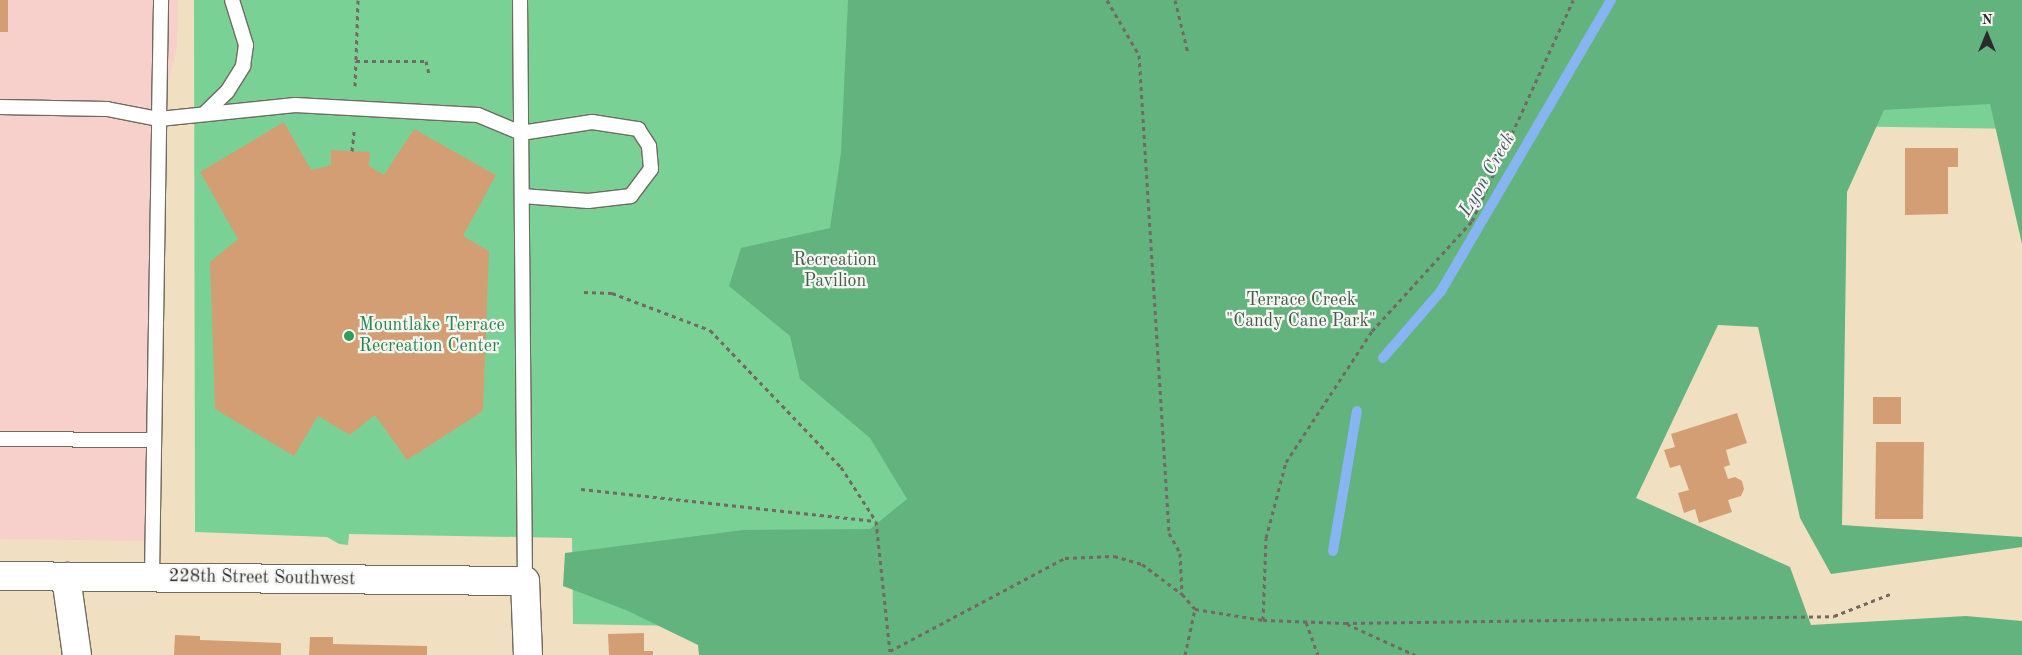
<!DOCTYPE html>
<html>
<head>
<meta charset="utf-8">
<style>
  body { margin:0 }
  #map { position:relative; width:2022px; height:655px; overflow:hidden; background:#f1dfc1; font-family:"Old Standard TT",serif }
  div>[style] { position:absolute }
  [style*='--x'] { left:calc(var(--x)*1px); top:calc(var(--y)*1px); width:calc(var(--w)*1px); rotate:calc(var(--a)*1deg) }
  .built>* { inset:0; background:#f7d0cc }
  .green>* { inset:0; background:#7ad196 }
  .forest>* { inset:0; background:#63b37f }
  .stream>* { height:10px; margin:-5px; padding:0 5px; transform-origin:5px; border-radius:5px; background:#87b5f1 }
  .building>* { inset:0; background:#d49e75 }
  .path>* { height:3px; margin-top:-1.5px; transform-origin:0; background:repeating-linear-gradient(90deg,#706a60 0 4px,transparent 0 8px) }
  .roads { filter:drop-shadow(1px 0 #706a60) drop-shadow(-1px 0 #706a60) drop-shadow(0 1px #706a60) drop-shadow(0 -1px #706a60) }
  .lane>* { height:14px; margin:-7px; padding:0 7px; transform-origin:7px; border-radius:7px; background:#fff }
  .street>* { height:28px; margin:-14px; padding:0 14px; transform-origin:14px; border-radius:14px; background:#fff }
  .secondary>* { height:28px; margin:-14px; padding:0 14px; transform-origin:14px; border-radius:14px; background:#fff }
  .dots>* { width:14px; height:14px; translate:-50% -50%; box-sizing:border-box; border:2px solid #f6f6f2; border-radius:50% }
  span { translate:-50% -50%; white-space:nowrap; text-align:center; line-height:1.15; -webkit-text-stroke:4.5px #f6f6f2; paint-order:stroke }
  .park-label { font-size:18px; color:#435d4b }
  .leisure-label { font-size:18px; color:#27864d }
  .left { translate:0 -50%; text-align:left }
  .street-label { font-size:18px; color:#2b2b2b }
  .water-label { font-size:19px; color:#475466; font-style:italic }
  .north { position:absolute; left:1962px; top:10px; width:50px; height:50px; -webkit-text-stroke:4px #f6f6f2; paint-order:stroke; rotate:0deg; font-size:14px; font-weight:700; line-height:20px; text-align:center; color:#2b2b2b }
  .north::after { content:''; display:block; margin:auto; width:18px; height:22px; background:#2b2b2b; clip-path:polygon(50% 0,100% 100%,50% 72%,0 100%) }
</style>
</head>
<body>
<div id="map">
  <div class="built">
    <i style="clip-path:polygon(0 0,178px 0,177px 46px,159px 120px,152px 541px,0 539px)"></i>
  </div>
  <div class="green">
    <i style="clip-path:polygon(194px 0,2022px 0,2022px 129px,1701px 124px,786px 628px,573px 624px,572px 538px,349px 534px,348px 545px,339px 544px,327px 537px,195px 532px)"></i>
  </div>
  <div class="forest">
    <i style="clip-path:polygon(848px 0,2022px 0,2022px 244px,1990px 104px,1884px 110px,1847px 192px,1842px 525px,2022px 537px,2022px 547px,1831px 574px,1800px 518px,1758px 327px,1718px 325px,1636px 498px,1790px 567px,1811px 625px,1966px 616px,2022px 621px,2022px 655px,699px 655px,698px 645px,626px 610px,563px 586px,565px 553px,743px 530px,870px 529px,907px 499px,870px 438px,800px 379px,790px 336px,729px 286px,741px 248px,830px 228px,841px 153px)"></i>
  </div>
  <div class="stream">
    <i style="--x:1383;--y:358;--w:89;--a:-49.1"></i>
    <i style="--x:1441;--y:291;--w:337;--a:-59.7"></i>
    <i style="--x:1333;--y:551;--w:142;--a:-80.3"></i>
  </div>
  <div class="building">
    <i style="clip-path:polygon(0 0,8px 0,8px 32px,0 32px)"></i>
    <i style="clip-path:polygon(284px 122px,311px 170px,331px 165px,331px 150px,370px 152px,369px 166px,384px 175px,414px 129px,496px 175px,463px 236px,489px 251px,483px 411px,407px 460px,375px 415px,350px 435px,318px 416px,294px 456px,215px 409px,210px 262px,238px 239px,200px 172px)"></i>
    <i style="clip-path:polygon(1905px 148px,1958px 148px,1958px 167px,1948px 167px,1948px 214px,1905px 215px)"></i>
    <i style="clip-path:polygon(1873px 397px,1901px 397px,1901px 424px,1873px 424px)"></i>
    <i style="clip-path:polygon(1737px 413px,1747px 443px,1726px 450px,1730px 465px,1724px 467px,1728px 479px,1735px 477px,1742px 481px,1744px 489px,1741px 496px,1728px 500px,1732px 512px,1699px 523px,1695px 509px,1684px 513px,1678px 493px,1689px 490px,1680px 465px,1670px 468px,1664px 450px,1675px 447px,1671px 434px)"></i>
    <i style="clip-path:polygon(1876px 442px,1924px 442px,1923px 519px,1875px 519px)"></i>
    <i style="clip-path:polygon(644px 633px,644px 651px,653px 651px,653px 655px,609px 655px,608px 634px)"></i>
    <i style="clip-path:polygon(175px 635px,200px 636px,200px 640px,281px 643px,281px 655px,174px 655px)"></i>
    <i style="clip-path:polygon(310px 637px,333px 637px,333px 644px,427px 646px,427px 655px,309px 655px)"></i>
  </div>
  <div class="path">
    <i style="--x:358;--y:0;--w:61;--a:91.9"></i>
    <i style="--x:356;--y:61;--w:70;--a:0"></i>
    <i style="--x:426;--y:61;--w:13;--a:77"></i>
    <i style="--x:1107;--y:0;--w:64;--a:59.8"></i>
    <i style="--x:1139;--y:55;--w:479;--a:86.4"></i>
    <i style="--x:1169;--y:533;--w:23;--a:61"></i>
    <i style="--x:1180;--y:553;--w:40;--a:87.1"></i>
    <i style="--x:1175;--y:0;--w:55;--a:76.2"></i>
    <i style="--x:355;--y:86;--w:25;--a:-88"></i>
    <i style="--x:352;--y:151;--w:20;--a:-84"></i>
    <i style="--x:584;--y:292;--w:28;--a:2"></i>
    <i style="--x:612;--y:293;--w:105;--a:20.7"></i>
    <i style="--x:710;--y:330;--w:190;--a:46.3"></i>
    <i style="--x:841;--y:467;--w:64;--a:57.1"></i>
    <i style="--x:876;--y:521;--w:131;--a:83.9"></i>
    <i style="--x:890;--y:651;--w:198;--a:-28"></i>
    <i style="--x:1065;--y:558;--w:49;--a:-2.3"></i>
    <i style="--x:1114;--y:556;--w:29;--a:16"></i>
    <i style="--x:1142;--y:564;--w:50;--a:36.9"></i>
    <i style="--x:1182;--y:594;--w:20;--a:49"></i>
    <i style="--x:1195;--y:609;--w:69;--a:9.2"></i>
    <i style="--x:1263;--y:620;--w:82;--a:2.1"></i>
    <i style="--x:1345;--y:623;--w:489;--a:-0.8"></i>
    <i style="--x:1834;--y:616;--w:60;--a:-21.4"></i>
    <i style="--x:581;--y:489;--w:296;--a:6.2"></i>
    <i style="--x:1263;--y:620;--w:82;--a:-87.9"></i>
    <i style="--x:1266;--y:538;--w:79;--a:-75.3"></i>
    <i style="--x:1286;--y:462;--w:157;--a:-56.7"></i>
    <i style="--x:1372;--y:331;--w:149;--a:-47.7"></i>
    <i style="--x:1472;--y:221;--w:243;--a:-65.4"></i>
    <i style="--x:1306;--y:622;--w:35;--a:70"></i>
    <i style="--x:1347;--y:624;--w:75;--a:24.5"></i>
    <i style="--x:1185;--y:655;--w:47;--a:-77.7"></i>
  </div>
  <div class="roads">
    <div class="lane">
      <i style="--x:520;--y:0;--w:581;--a:89.51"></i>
      <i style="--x:0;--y:107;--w:107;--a:1.1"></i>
      <i style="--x:107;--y:109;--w:53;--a:10.9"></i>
      <i style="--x:159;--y:119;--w:119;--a:-89"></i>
      <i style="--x:206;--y:112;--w:29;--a:-44"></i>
      <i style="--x:227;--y:92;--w:31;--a:-58"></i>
      <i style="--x:243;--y:66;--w:21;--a:-82"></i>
      <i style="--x:246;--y:45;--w:47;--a:-107.3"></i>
      <i style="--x:0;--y:439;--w:154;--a:0.4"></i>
      <i style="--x:152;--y:577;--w:458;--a:-89.1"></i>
      <i style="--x:159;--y:119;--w:137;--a:-5.9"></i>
      <i style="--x:295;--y:105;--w:183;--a:3.1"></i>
      <i style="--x:478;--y:115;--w:47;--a:22.7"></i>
      <i style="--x:521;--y:133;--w:72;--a:-8.8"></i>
      <i style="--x:592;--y:122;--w:47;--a:8.7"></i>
      <i style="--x:638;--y:129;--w:20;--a:57"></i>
      <i style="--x:649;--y:146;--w:23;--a:85"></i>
      <i style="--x:651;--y:169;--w:34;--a:127"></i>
      <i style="--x:631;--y:196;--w:43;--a:173.4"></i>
      <i style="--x:588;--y:201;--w:66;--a:-175.7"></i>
    </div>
    <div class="street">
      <i style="--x:66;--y:577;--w:79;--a:82"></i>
      <i style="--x:525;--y:581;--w:74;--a:87.7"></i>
    </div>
    <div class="secondary">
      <i style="--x:0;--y:576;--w:525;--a:0.55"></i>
    </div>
  </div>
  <div class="dots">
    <i style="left:349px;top:336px;background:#2e9e5b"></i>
  </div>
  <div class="park-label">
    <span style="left:835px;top:271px">Recreation<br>Pavilion</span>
    <span style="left:1301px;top:311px">Terrace Creek<br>"Candy Cane Park"</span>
  </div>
  <div class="leisure-label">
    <span class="left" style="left:359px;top:336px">Mountlake Terrace<br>Recreation Center</span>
  </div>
  <div class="street-label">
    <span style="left:262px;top:578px;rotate:1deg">228th Street Southwest</span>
  </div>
  <div class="water-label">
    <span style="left:1488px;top:175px;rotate:-60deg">Lyon Creek</span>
  </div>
  <div class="north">N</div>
</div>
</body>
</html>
